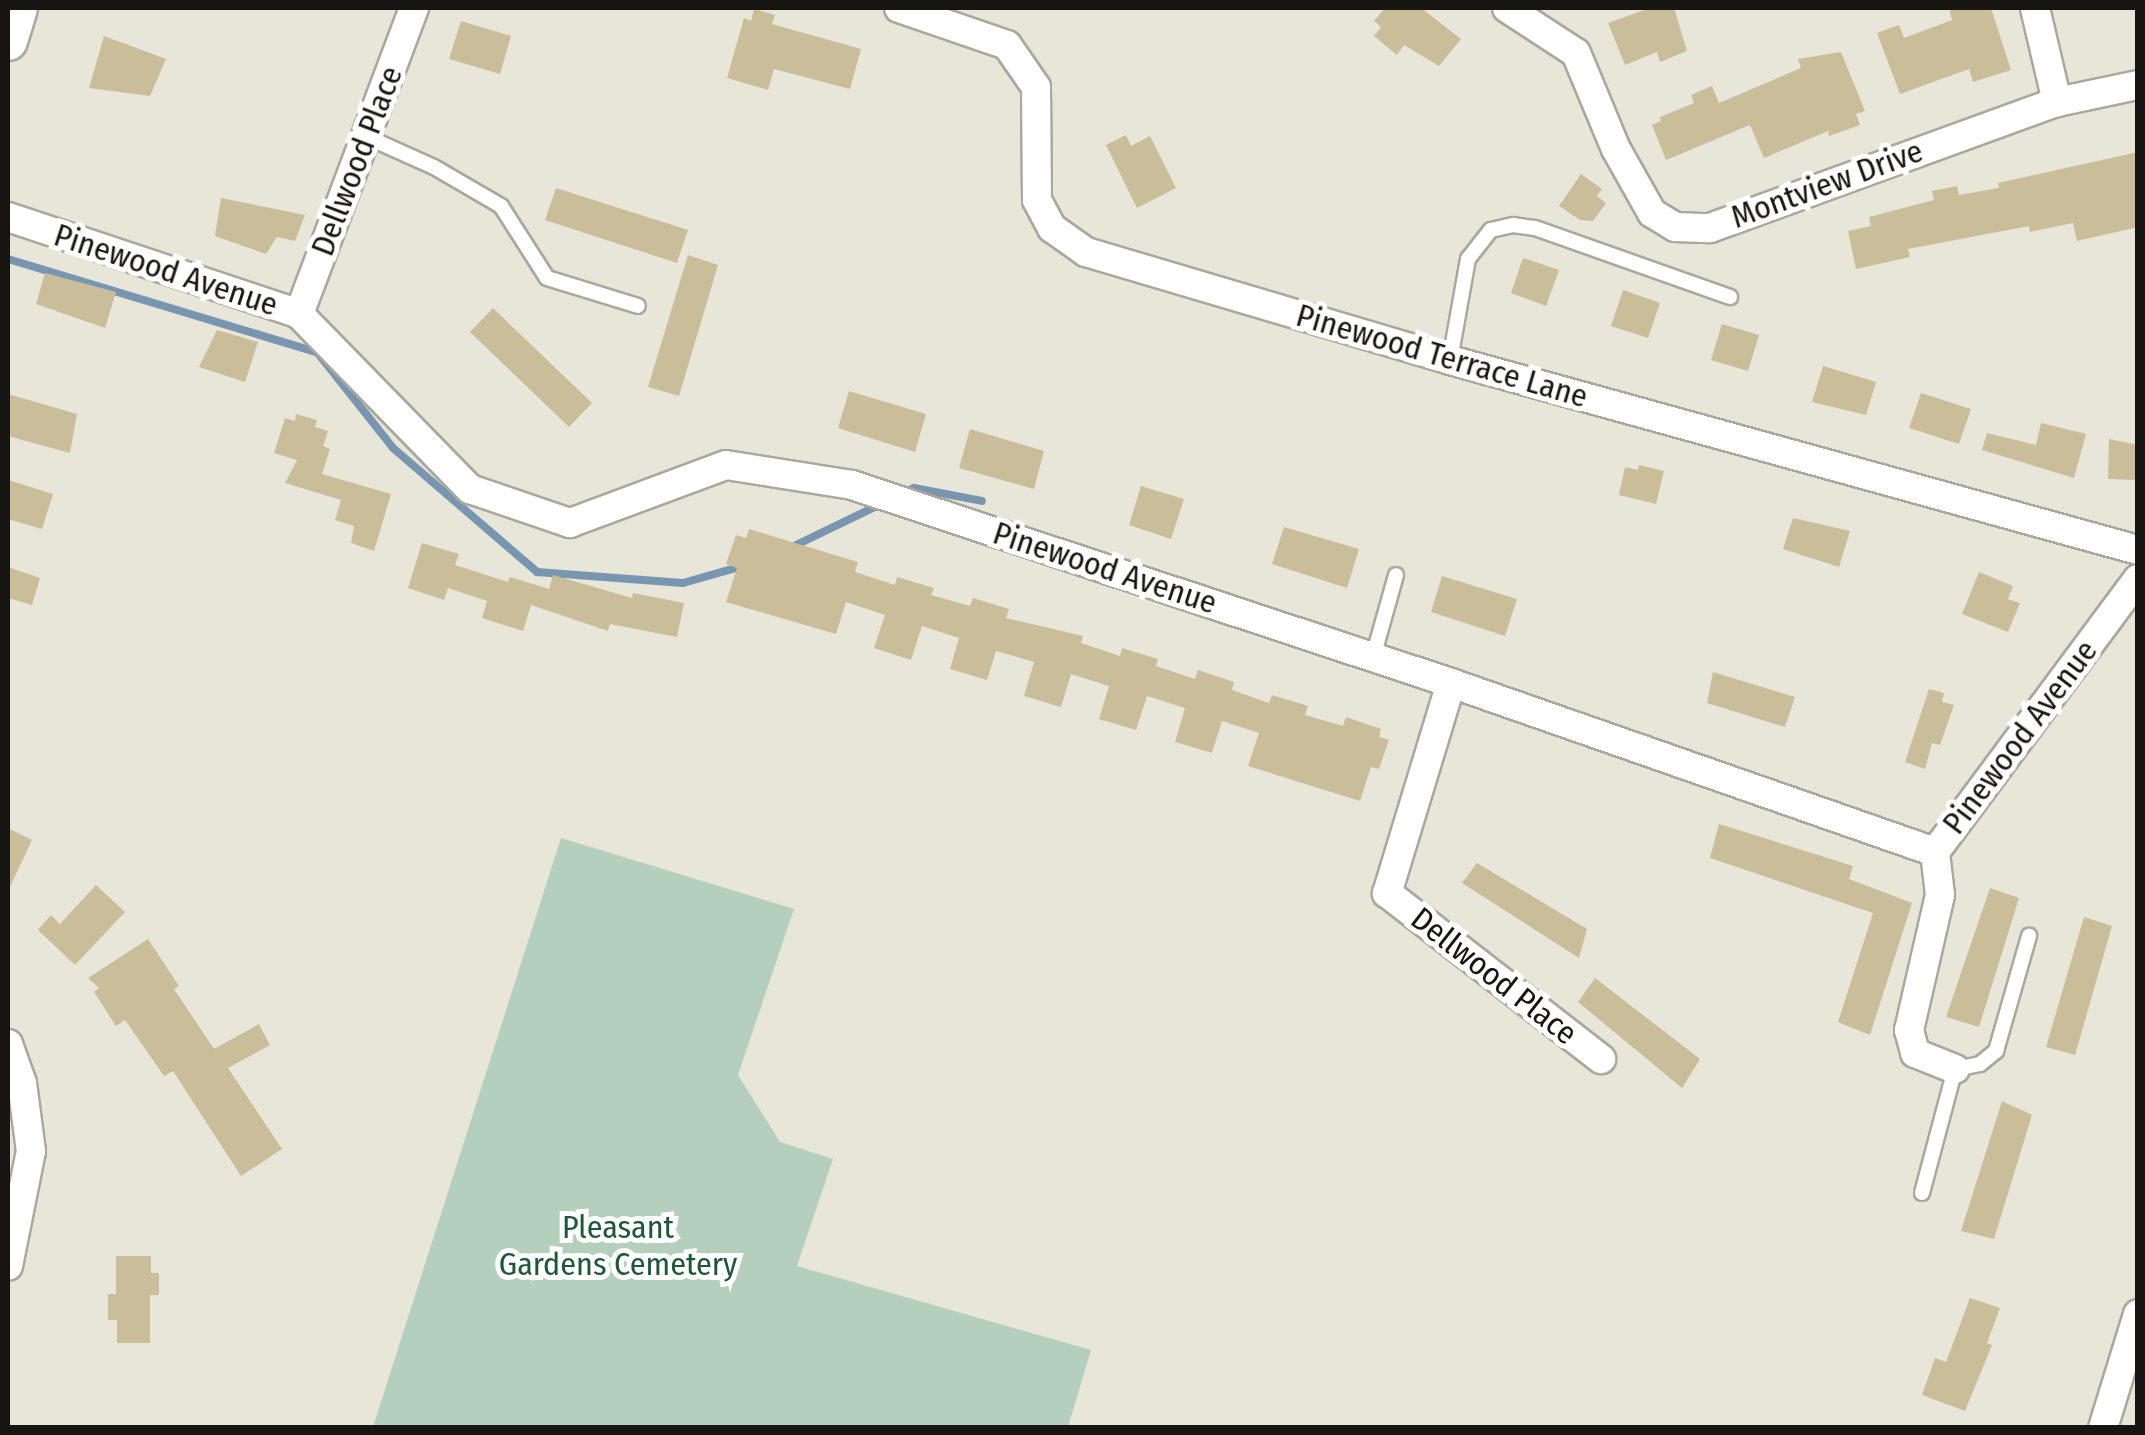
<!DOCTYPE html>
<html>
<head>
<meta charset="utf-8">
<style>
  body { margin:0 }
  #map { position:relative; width:2145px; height:1435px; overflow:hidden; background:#e8e5d9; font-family:"Fira Sans Condensed",sans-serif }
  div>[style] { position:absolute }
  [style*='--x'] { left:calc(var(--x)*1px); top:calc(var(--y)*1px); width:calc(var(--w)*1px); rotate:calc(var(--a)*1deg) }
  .green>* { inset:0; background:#b5cfbd }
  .stream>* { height:8px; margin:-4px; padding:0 4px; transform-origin:4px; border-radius:4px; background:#7996b0 }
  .building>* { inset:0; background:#cabe9a }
  .roads { filter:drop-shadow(2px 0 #aaa79c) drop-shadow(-2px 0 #aaa79c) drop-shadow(0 2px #aaa79c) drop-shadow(0 -2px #aaa79c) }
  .lane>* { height:14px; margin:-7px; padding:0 7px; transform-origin:7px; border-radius:7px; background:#fff }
  .street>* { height:28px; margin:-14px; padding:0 14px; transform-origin:14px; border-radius:14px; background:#fff }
  .secondary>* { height:38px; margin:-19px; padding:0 19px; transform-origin:19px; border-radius:19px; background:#fff }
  span { translate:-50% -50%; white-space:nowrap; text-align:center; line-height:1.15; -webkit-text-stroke:10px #fff; paint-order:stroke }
  .street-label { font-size:32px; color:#161511 }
  .park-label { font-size:32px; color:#1c5737 }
  .frame { position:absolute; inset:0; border:10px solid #161511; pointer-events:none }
</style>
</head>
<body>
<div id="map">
  <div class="green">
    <i style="clip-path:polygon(561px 838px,794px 909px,738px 1075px,780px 1142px,833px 1159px,797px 1266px,1091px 1350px,1068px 1427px,373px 1427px)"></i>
  </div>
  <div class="stream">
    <i style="--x:8;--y:259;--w:323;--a:16.8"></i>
    <i style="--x:317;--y:352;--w:122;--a:51.6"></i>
    <i style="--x:393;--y:448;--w:190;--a:40.7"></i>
    <i style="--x:537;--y:572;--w:146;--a:4.3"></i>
    <i style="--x:683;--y:583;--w:66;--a:-15.9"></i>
    <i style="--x:904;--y:493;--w:11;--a:-27"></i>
    <i style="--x:914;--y:488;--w:69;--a:10.8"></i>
    <i style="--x:792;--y:547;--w:101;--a:-25.8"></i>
  </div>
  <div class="building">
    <i style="clip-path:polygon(1385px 8px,1421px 8px,1461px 39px,1439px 66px,1404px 45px,1397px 55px,1374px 36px,1381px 27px,1374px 21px)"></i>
    <i style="clip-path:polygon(1650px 8px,1674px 8px,1687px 51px,1660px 62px,1657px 52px,1625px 65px,1608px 23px)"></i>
    <i style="clip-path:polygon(1949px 8px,1991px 8px,2011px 70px,1973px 82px,1969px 69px,1900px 94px,1877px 33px,1899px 25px,1904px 38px,1952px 20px)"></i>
    <i style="clip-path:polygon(754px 9px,775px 15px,772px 24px,861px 49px,850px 89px,774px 69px,768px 90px,727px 78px,744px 18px,751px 21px)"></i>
    <i style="clip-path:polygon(461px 21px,511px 36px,500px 74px,449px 59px)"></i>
    <i style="clip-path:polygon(104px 36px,166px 59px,150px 96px,89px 88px)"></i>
    <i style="clip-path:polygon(1841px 52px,1865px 111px,1856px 114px,1860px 125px,1829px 136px,1828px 131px,1764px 158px,1750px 125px,1666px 160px,1652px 125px,1661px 121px,1660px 117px,1694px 103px,1691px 95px,1712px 86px,1719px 103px,1801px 68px,1798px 59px)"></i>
    <i style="clip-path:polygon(1126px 135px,1131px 146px,1150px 136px,1176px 188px,1137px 208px,1106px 145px)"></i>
    <i style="clip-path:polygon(2138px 152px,2138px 227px,2077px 241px,2073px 223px,2030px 232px,2029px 226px,1908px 249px,1910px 257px,1856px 269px,1848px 231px,1871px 226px,1869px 217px,1934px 200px,1932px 191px,1957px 186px,1959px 195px,1999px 188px,1998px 183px)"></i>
    <i style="clip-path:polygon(1581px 174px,1602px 189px,1597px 196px,1606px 203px,1593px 221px,1580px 220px,1559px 206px)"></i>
    <i style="clip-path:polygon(556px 188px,688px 230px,677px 263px,545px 220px)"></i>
    <i style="clip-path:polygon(221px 198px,305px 215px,295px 241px,277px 237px,266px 254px,215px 236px)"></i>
    <i style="clip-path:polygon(688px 255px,718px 265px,679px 396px,648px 387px)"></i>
    <i style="clip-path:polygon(1523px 258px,1559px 270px,1546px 306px,1511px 293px)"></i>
    <i style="clip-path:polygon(45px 273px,116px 292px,105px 328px,36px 304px)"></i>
    <i style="clip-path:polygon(1623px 290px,1660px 303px,1648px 338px,1611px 326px)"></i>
    <i style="clip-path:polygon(493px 308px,592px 403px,569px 427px,470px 332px)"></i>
    <i style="clip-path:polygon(1722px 324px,1759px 335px,1748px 371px,1711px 360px)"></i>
    <i style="clip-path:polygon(217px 330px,258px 342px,245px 382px,199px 367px)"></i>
    <i style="clip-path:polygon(1823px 366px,1876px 382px,1866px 415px,1812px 402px)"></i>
    <i style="clip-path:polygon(849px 391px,926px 414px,915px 452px,838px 428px)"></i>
    <i style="clip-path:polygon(1921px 393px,1971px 409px,1959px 444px,1909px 428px)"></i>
    <i style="clip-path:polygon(8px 394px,77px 414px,70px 453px,8px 436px)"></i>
    <i style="clip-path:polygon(296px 414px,317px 420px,315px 427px,328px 431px,323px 446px,330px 449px,322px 474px,391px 494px,374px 551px,351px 543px,354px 526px,335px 520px,341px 500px,285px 483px,297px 460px,274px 453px,285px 418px,295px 421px)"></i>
    <i style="clip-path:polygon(2041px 423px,2086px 434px,2074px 478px,1982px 450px,1987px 433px,2036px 445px)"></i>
    <i style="clip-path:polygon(970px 429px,1044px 451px,1034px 489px,959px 468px)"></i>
    <i style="clip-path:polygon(2109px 439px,2138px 445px,2138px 480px,2108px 479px)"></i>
    <i style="clip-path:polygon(1639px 465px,1664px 471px,1656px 504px,1619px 495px,1625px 467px,1638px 470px)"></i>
    <i style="clip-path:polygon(8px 480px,53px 494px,42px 529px,8px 519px)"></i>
    <i style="clip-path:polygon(1141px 486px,1184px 499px,1171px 539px,1129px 525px)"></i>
    <i style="clip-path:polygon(1793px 518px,1850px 531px,1839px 567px,1783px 549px)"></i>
    <i style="clip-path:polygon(1284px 527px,1359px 549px,1347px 588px,1272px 564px)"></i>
    <i style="clip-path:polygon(749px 529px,858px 562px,855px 572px,895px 585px,897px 577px,934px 588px,931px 595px,970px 606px,973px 598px,1009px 609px,1006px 618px,1083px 636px,1081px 643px,1120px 656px,1122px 648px,1158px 659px,1156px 666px,1195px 679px,1198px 670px,1234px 682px,1232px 690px,1269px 703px,1272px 695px,1308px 706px,1305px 715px,1343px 726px,1346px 717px,1381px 729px,1379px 737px,1389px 740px,1379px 769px,1371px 767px,1360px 801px,1248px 766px,1259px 733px,1222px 721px,1212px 753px,1175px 742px,1185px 708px,1147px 696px,1136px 730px,1099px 719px,1109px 686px,1071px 674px,1061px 707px,1024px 696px,1034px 662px,996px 651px,987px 680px,950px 669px,959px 638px,922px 626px,911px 660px,874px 648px,885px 615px,846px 602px,836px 634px,726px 602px,737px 568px,726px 564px,736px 535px,746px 538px)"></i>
    <i style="clip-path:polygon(422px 543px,459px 554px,455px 565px,508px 582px,510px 577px,549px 589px,553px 575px,632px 598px,633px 593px,684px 603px,677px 637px,610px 624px,608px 631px,531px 605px,523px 631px,482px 618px,487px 601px,448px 588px,444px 600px,408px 588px)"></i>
    <i style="clip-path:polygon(8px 567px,40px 578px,32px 605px,8px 598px)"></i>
    <i style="clip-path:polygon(1979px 572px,2013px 586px,2008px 599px,2020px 603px,2008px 632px,1962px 614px)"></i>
    <i style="clip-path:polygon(1442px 576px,1517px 599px,1505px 636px,1431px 612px)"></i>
    <i style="clip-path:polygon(1713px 672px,1795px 697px,1785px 727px,1707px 703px)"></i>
    <i style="clip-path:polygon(1929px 689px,1944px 693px,1942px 702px,1954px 705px,1940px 745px,1932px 743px,1925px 769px,1905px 762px)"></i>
    <i style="clip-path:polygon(1719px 824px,1853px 866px,1849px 879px,1912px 903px,1870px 1035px,1838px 1022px,1873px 913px,1710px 858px)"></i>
    <i style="clip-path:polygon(8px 828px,32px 840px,8px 891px)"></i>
    <i style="clip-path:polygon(1477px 863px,1587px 929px,1579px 958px,1462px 883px)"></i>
    <i style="clip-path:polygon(96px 885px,125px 912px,75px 965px,38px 930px,51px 915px,60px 924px)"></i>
    <i style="clip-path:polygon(1990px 888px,2019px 898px,1979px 1027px,1946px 1017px)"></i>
    <i style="clip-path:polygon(2084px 917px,2112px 926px,2075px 1055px,2046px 1047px)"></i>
    <i style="clip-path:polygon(148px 939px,179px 986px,174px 989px,214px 1049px,259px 1024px,270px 1045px,228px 1068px,282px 1149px,241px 1176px,173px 1071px,164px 1076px,125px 1020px,116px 1026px,94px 992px,99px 988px,88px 978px)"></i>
    <i style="clip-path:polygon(1595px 978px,1700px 1059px,1682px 1088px,1578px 1002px)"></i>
    <i style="clip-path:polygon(2002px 1101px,2032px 1115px,1994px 1239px,1961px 1231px)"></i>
    <i style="clip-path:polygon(116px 1256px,151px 1256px,151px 1273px,159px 1273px,159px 1295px,150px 1295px,150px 1343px,117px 1343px,117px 1320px,108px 1320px,108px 1294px,116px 1294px)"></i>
    <i style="clip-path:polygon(1970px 1298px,2000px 1308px,1987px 1343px,1992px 1345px,1965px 1411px,1922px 1395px,1935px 1358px,1946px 1362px)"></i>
  </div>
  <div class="roads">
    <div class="lane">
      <i style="--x:367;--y:137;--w:73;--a:24.1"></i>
      <i style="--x:434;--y:167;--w:78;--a:30.2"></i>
      <i style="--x:501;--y:206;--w:85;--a:57.4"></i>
      <i style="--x:547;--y:278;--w:95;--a:17.1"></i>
      <i style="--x:1450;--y:360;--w:103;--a:-79.9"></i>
      <i style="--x:1468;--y:259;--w:37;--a:-52"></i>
      <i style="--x:1491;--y:230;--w:23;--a:-13"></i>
      <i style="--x:1513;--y:225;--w:22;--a:8"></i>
      <i style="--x:1535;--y:228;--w:207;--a:19.5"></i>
      <i style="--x:1373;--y:657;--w:85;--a:-74.3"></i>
      <i style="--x:1922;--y:1193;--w:128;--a:-75.1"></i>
      <i style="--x:1955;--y:1069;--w:25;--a:-11"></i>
      <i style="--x:1980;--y:1064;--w:21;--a:-39"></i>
      <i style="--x:1996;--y:1051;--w:120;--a:-74"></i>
    </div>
    <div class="street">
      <i style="--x:899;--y:8;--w:114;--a:18.9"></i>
      <i style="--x:1007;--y:45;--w:51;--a:55.4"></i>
      <i style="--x:1036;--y:87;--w:113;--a:89.5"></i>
      <i style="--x:1037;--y:200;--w:32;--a:62"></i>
      <i style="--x:1052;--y:228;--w:42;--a:35.2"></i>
      <i style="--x:1086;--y:252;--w:380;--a:16.5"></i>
      <i style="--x:1450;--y:360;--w:714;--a:15.44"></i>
      <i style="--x:1507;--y:8;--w:82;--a:33.1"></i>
      <i style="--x:1576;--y:53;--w:104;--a:67.4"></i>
      <i style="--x:1616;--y:149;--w:73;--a:60.6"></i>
      <i style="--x:1652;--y:213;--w:27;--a:31"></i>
      <i style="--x:1675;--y:227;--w:35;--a:2"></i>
      <i style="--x:1710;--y:228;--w:369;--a:-20"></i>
      <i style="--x:2057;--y:102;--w:83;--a:-11.9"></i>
      <i style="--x:2035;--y:8;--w:97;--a:76.8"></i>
      <i style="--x:8;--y:217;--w:307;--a:18.4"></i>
      <i style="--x:299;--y:314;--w:245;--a:45.7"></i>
      <i style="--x:470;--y:489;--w:106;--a:18.8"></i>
      <i style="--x:570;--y:523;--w:166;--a:-20.4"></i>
      <i style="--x:726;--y:465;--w:128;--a:9"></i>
      <i style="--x:852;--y:485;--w:631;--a:18.29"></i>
      <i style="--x:1451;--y:683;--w:513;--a:19.25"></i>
      <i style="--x:1935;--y:852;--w:340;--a:-53.4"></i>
      <i style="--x:299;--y:314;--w:327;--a:-69.4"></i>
      <i style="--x:1451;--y:683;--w:220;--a:106.9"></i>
      <i style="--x:1387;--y:893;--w:271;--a:37.8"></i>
      <i style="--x:1935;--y:852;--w:43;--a:83.4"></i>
      <i style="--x:1940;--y:895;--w:139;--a:102.9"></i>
      <i style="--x:1909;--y:1030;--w:24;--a:75"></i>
      <i style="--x:1915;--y:1053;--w:43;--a:21.8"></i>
      <i style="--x:8;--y:1044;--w:41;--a:70.3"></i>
      <i style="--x:22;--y:1083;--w:69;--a:82.5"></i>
      <i style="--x:31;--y:1151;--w:117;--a:101.3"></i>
      <i style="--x:2103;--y:1428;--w:119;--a:-72.9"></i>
    </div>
    <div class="secondary">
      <i style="--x:8;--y:41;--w:34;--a:-73"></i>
    </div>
  </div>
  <div class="street-label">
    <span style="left:357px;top:161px;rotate:-69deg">Dellwood Place</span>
    <span style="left:1827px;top:184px;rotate:-20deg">Montview Drive</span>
    <span style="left:166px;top:270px;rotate:18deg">Pinewood Avenue</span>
    <span style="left:1442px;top:356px;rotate:16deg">Pinewood Terrace Lane</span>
    <span style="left:1105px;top:568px;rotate:18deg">Pinewood Avenue</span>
    <span style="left:2020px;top:737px;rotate:-53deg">Pinewood Avenue</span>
    <span style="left:1494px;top:976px;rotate:38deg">Dellwood Place</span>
  </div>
  <div class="park-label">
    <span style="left:618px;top:1246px">Pleasant<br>Gardens Cemetery</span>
  </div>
  <div class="frame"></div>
</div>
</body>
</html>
